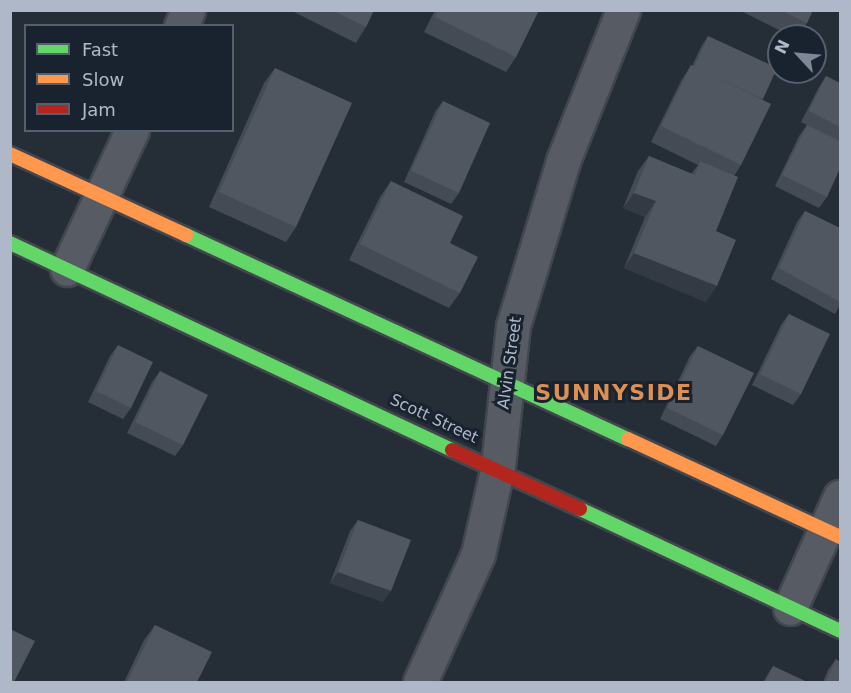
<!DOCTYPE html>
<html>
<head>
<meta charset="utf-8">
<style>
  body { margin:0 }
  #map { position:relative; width:851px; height:693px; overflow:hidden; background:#252d36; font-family:"DejaVu Sans",sans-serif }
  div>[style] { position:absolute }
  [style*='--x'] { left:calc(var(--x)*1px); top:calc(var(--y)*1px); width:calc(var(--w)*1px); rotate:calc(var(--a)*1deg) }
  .roads { filter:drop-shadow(2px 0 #42474e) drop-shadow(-2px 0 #42474e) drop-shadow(0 2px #42474e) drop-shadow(0 -2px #42474e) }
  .street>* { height:33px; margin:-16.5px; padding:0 16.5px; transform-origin:16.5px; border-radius:16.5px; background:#565b64 }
  .fast>* { height:14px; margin:-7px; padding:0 7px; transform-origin:7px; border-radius:7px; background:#63d668 }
  .slow>* { height:14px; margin:-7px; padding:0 7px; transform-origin:7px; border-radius:7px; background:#ff974d }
  .jam>* { height:14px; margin:-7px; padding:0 7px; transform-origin:7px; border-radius:7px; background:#b3261e }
  .wall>* { inset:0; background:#454b55 }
  .shaded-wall>* { inset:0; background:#333a43 }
  .building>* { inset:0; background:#505761 }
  span { translate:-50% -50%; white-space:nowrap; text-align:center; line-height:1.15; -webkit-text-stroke:6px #192330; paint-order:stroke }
  .street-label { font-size:16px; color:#aeb8c8 }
  .district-label { font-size:22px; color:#dd8f54; font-weight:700; letter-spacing:1.5px }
  .frame { position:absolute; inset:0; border:12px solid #aeb8c8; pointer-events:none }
  .legend { position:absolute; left:24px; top:24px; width:210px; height:108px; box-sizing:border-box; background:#192330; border:2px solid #555f6d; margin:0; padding:8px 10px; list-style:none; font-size:18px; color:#aeb8c8 }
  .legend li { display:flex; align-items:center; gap:12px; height:30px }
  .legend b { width:30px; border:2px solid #555f6d }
  .north { position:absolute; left:767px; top:24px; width:60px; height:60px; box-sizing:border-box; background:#192330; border:2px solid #555f6d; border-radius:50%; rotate:296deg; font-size:16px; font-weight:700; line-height:24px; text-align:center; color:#aeb8c8 }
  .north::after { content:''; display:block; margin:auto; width:21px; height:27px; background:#7e8795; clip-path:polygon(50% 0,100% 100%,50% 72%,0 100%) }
</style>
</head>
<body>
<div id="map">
  <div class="roads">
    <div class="street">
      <i style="--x:181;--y:26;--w:17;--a:-66"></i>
      <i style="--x:67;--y:269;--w:153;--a:-64.9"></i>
      <i style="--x:790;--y:608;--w:122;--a:-65.8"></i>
      <i style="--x:420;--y:682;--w:141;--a:-65.6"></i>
      <i style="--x:478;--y:554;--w:90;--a:-77.2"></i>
      <i style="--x:498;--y:466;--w:141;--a:-83.9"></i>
      <i style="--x:513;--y:326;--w:172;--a:-73.1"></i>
      <i style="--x:563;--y:161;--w:162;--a:-68.3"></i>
    </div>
    <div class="fast">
      <i style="--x:186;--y:235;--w:487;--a:24.8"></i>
      <i style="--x:10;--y:243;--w:488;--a:25.1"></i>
      <i style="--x:580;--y:509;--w:287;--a:25.1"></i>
    </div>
    <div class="slow">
      <i style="--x:10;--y:154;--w:194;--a:24.7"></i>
      <i style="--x:628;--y:439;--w:234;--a:24.8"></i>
    </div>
    <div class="jam">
      <i style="--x:452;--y:450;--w:141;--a:24.7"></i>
    </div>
  </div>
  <div class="wall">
    <i style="clip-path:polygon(290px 10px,374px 10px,366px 27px,356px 43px)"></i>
    <i style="clip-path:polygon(435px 10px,539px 10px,516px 57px,506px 72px,424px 32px)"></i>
    <i style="clip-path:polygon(739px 10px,813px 10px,807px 23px,798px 36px,791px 36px)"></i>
    <i style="clip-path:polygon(708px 36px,777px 68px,762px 100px,741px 165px,734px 176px,716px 231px,706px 302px,624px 268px,645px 217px,623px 208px,638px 171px,649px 156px,691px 174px,698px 165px,651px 142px,681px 81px,691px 65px,692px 66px,701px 47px)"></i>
    <i style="clip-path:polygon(275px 68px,296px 227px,286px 242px,209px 207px,264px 83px)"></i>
    <i style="clip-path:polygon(826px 76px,840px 83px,840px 168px,827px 197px,819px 208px,775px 186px,799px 136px,807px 125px,801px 122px,819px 87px)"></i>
    <i style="clip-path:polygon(443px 101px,459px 193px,451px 204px,404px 182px,435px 112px)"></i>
    <i style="clip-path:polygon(391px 181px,450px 243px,460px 293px,449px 308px,349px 260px,380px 197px)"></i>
    <i style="clip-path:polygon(805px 211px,840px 228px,840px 305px,835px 314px,771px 279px,797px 222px)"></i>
    <i style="clip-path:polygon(789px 314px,801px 394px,793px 405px,752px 385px,781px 325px)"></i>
    <i style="clip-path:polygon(118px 345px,131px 408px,123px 419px,88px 402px,110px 356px)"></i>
    <i style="clip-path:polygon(698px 346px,723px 435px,716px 446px,660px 419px,690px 356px)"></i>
    <i style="clip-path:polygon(160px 371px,183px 445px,175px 456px,127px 433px,152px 382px)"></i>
    <i style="clip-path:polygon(358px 520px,383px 602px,330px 583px,350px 531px)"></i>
    <i style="clip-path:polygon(155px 625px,197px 682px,124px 682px,144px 640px)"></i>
    <i style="clip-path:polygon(836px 659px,840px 682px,823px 682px,828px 670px)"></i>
    <i style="clip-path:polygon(773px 666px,807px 682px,763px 682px)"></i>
  </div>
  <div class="shaded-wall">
    <i style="clip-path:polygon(634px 193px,656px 201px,645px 217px,623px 208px)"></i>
    <i style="clip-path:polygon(634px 253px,717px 286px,706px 302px,624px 268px)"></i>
    <i style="clip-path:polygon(338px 572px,391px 591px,383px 602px,330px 583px)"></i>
  </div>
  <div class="building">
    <i style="clip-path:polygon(332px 10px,374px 10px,366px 27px)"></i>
    <i style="clip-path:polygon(438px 10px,539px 10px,516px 57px,435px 17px)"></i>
    <i style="clip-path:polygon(781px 10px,813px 10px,807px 23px)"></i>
    <i style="clip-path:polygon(708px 36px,777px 68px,763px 99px,694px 67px)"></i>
    <i style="clip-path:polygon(691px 65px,771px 104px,741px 165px,661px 126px)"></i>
    <i style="clip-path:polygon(275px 68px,352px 103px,296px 227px,219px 192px)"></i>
    <i style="clip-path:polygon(826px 76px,840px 83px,840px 127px,809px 111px)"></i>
    <i style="clip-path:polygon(443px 101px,490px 123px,459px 193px,411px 171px)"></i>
    <i style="clip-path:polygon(807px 125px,840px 141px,840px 168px,827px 197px,782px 175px)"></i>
    <i style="clip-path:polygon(649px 156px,695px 175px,700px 161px,738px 177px,716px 231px,736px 240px,717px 286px,634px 253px,656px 201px,634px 193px)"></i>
    <i style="clip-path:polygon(391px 181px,463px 216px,450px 243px,478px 257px,460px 293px,360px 244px)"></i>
    <i style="clip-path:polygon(805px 211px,840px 228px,840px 302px,779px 268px)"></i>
    <i style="clip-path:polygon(789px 314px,830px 334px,801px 394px,760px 374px)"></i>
    <i style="clip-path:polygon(118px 345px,153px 362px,131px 408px,96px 391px)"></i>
    <i style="clip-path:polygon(698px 346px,754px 373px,723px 435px,667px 408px)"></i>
    <i style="clip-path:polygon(160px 371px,208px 395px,183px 445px,135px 422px)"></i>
    <i style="clip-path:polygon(358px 520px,411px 540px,391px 591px,338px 572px)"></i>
    <i style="clip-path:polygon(155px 625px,212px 652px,197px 682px,127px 682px)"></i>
    <i style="clip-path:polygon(10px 629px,35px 641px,14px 682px,10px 682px)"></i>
    <i style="clip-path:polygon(836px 659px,840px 662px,840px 682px,825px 682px)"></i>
    <i style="clip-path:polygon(773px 666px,807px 682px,765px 682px)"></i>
  </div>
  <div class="street-label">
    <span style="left:510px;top:363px;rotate:-82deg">Alvin Street</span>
    <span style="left:434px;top:419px;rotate:25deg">Scott Street</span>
  </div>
  <div class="district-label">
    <span style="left:614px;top:393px">SUNNYSIDE</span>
  </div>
  <div class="frame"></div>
  <ul class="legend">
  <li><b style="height:8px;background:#63d668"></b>Fast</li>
  <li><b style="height:8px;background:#ff974d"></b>Slow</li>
  <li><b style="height:8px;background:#b3261e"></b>Jam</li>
  </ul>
  <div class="north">N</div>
</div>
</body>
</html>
